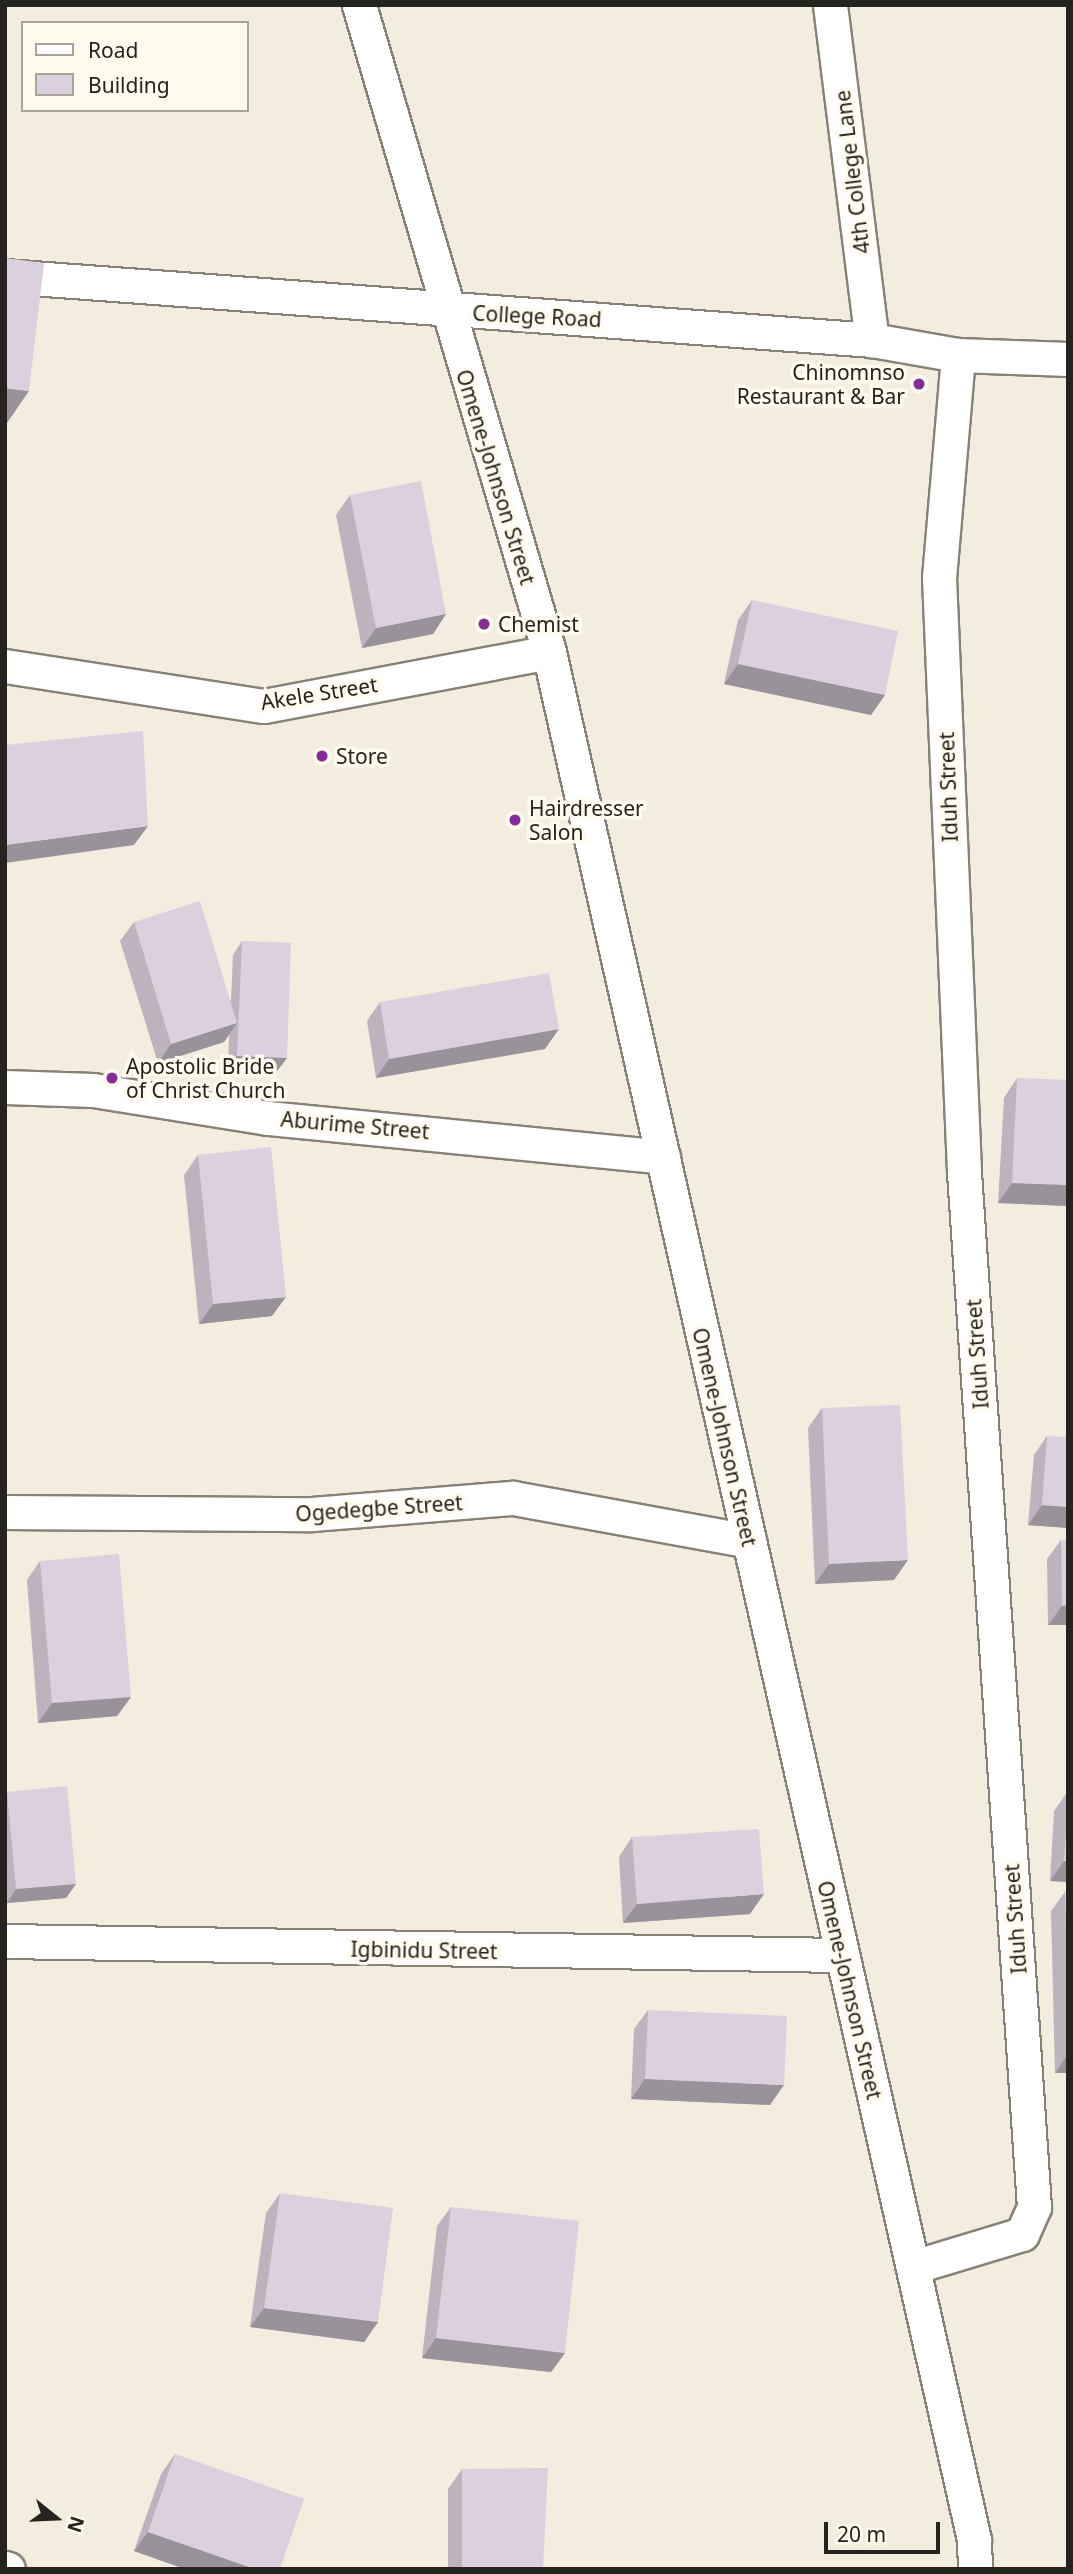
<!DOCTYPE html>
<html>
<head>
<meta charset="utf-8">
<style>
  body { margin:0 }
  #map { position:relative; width:1073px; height:2574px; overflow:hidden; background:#f2edde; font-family:"Noto Sans",sans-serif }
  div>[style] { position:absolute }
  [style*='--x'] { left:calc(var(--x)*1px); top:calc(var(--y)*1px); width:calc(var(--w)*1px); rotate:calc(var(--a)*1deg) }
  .roads { filter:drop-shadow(2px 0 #878275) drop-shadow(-2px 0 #878275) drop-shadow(0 2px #878275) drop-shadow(0 -2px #878275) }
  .minor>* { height:33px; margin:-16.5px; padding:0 16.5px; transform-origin:16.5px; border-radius:16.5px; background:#fff }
  .wall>* { inset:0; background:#bcb3be }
  .shaded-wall>* { inset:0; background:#99929b }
  .building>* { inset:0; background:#dbd0dd }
  .dots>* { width:19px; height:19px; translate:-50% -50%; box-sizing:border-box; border:4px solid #fffaee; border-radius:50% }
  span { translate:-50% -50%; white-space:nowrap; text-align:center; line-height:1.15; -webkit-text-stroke:7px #fffaee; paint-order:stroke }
  .street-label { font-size:21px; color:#25231e }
  .poi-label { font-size:21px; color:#25231e }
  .right { translate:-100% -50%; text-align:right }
  .left { translate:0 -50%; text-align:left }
  .frame { position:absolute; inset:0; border:7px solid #25231e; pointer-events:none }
  .legend { position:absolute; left:21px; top:21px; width:228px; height:91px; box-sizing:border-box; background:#fffaee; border:2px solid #a8a49b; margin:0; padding:9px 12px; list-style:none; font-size:21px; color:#25231e }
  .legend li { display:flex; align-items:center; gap:14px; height:35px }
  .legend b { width:35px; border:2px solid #a8a49b }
  .north { position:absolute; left:21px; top:2483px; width:70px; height:70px; -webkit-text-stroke:5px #fffaee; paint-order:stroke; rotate:108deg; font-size:19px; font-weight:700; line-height:28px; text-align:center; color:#25231e }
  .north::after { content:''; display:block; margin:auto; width:24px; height:32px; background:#25231e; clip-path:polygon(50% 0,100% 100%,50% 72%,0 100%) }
  .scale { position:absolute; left:824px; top:2522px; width:116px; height:32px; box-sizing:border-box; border:4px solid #25231e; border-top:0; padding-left:9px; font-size:21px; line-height:24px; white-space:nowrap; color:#25231e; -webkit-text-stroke:5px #fffaee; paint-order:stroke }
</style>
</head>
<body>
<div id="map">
  <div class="roads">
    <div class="minor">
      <i style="--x:359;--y:5;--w:674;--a:73.63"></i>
      <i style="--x:549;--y:652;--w:1935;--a:77.31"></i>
      <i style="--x:974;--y:2540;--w:29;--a:88"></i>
      <i style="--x:830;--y:5;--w:338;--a:82.9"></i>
      <i style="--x:5;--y:276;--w:869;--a:4.22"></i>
      <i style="--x:872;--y:340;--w:87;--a:9.9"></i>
      <i style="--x:958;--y:355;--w:110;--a:2.1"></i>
      <i style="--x:5;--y:666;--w:262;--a:8.8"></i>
      <i style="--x:264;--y:706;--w:290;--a:-10.7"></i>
      <i style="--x:5;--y:1087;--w:88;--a:2"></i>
      <i style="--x:93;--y:1090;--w:177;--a:9.1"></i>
      <i style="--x:268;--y:1118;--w:397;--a:5.6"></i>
      <i style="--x:5;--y:1512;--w:307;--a:0.4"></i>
      <i style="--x:312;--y:1514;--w:202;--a:-4.6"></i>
      <i style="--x:513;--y:1498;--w:240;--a:10.3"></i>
      <i style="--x:5;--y:1941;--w:837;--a:0.96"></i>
      <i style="--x:913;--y:2267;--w:114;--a:-16.8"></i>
      <i style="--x:1022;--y:2234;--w:30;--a:-66"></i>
      <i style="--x:1034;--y:2207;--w:1038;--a:-93.87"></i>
      <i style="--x:964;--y:1171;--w:594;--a:-92.41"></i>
      <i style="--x:939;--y:578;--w:224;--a:-85.1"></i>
      <i style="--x:5;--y:2568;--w:3;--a:18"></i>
    </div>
  </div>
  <div class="wall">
    <i style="clip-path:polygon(350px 495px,446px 614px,433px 634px,362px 648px,336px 515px)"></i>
    <i style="clip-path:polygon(752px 600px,885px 695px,871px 715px,724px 684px,738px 620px)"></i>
    <i style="clip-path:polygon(134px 922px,231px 1001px,233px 955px,242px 941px,287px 1058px,277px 1071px,228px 1069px,229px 1035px,224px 1042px,158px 1063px,120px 941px)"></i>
    <i style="clip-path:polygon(380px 1002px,545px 1049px,376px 1078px,367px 1021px)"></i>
    <i style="clip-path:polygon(1017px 1078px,1068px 1206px,998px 1203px,1004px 1098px)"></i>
    <i style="clip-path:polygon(198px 1155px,272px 1316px,199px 1324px,184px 1175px)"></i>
    <i style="clip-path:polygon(822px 1408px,894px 1580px,815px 1584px,808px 1428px)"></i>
    <i style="clip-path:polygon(1047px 1436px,1068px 1528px,1028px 1525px,1034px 1455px)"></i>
    <i style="clip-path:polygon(1061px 1540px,1068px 1540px,1068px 1625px,1048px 1625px,1047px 1559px)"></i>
    <i style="clip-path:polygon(40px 1561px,131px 1697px,117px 1716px,38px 1723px,27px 1580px)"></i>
    <i style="clip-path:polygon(1068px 1791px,1068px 1882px,1050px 1881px,1054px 1811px)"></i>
    <i style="clip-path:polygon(7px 1792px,76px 1884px,66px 1898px,7px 1903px,5px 1888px,5px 1794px)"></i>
    <i style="clip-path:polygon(632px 1837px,750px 1914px,623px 1923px,619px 1857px)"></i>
    <i style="clip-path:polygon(1065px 1892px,1068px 1892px,1068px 2073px,1055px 2073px,1051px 1911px)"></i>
    <i style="clip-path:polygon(648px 2010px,770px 2105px,631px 2099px,634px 2029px)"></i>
    <i style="clip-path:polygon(280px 2193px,378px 2322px,364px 2342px,250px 2327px,266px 2213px)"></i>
    <i style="clip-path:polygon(451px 2207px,565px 2353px,551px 2372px,422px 2358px,437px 2226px)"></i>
    <i style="clip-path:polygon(175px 2454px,280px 2569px,185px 2569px,134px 2551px,161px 2474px)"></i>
    <i style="clip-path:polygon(462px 2469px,543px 2569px,448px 2569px,448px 2489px)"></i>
  </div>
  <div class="shaded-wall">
    <i style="clip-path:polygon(5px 388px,29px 391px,7px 423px,5px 423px)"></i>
    <i style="clip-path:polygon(446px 614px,433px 634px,362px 648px,376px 628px)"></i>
    <i style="clip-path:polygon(738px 664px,885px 695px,871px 715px,724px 684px)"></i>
    <i style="clip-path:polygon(148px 826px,134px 845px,5px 863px,5px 845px)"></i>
    <i style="clip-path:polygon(237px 1023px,224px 1042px,158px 1063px,171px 1044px)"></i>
    <i style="clip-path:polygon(559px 1029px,545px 1049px,376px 1078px,389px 1059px)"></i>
    <i style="clip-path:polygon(237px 1056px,287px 1058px,277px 1071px,228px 1069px)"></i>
    <i style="clip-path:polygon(1012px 1183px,1068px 1185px,1068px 1206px,998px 1203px)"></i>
    <i style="clip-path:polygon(286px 1297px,272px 1316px,199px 1324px,213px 1304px)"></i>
    <i style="clip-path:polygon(1042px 1505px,1068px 1507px,1068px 1528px,1028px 1525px)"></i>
    <i style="clip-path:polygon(908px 1560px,894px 1580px,815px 1584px,829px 1564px)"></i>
    <i style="clip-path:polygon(1068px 1605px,1068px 1625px,1048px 1625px,1062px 1606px)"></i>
    <i style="clip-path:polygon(131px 1697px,117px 1716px,38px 1723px,52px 1703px)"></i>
    <i style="clip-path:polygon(1064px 1861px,1068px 1861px,1068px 1882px,1050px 1881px)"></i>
    <i style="clip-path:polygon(76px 1884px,66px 1898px,7px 1903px,16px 1889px)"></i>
    <i style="clip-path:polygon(764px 1894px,750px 1914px,623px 1923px,637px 1904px)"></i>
    <i style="clip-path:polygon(1068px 2054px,1068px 2073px,1055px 2073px)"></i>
    <i style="clip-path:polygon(645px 2079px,784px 2085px,770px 2105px,631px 2099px)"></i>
    <i style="clip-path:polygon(264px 2308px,378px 2322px,364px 2342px,250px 2327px)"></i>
    <i style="clip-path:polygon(436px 2338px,565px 2353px,551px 2372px,422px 2358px)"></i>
    <i style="clip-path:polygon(148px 2532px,255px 2569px,185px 2569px,134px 2551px)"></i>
  </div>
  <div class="building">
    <i style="clip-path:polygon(5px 258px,44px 263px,29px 391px,5px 388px)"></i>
    <i style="clip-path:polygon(421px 481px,446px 614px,376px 628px,350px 495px)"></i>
    <i style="clip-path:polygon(752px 600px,898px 631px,885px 695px,738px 664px)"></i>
    <i style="clip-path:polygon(143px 731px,148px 826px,5px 845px,5px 745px)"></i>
    <i style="clip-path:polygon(200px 901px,237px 1023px,171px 1044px,134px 922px)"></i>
    <i style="clip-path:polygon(242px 941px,291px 943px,287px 1058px,237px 1056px)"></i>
    <i style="clip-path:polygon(549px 973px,559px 1029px,389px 1059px,380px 1002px)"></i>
    <i style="clip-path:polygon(1017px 1078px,1068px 1080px,1068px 1185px,1012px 1183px)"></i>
    <i style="clip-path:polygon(271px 1147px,286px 1297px,213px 1304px,198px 1155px)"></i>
    <i style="clip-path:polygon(900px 1405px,908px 1560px,829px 1564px,822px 1408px)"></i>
    <i style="clip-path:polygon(1047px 1436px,1068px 1437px,1068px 1507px,1042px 1505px)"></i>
    <i style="clip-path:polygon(1061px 1540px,1068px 1540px,1068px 1605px,1062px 1606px)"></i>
    <i style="clip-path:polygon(119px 1554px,131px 1697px,52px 1703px,40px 1561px)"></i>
    <i style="clip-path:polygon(67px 1786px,76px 1884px,16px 1889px,7px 1792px)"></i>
    <i style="clip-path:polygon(1068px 1796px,1068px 1861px,1064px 1861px)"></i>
    <i style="clip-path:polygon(759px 1829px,764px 1894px,637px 1904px,632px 1837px)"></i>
    <i style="clip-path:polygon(1065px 1892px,1068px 1892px,1068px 2025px)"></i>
    <i style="clip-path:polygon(648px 2010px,787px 2016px,784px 2085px,645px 2079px)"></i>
    <i style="clip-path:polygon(280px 2193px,393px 2208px,378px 2322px,264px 2308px)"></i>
    <i style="clip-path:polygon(451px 2207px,579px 2221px,565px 2353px,436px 2338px)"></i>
    <i style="clip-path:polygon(175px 2454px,304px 2499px,280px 2569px,255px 2569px,148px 2532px)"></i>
    <i style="clip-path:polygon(548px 2468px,543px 2569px,462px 2569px,462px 2469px)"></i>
  </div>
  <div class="dots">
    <i style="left:919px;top:384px;background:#852b98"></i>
    <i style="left:484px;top:624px;background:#852b98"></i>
    <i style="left:322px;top:756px;background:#852b98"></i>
    <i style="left:515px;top:820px;background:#852b98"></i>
    <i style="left:112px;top:1078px;background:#852b98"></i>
  </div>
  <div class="street-label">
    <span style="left:852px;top:172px;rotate:-97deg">4th College Lane</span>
    <span style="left:537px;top:316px;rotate:3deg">College Road</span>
    <span style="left:496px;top:477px;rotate:73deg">Omene-Johnson Street</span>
    <span style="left:319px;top:693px;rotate:-9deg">Akele Street</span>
    <span style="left:948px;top:787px;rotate:-92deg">Iduh Street</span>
    <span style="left:355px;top:1125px;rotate:5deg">Aburime Street</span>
    <span style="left:977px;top:1354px;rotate:-94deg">Iduh Street</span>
    <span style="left:725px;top:1437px;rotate:77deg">Omene-Johnson Street</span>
    <span style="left:379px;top:1508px;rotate:-4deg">Ogedegbe Street</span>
    <span style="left:1015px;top:1919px;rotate:-94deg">Iduh Street</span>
    <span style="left:424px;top:1950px;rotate:1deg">Igbinidu Street</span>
    <span style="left:850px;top:1990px;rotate:77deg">Omene-Johnson Street</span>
  </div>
  <div class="poi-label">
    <span class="right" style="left:905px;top:384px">Chinomnso<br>Restaurant &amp; Bar</span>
    <span class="left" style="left:498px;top:624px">Chemist</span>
    <span class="left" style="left:336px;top:756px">Store</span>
    <span class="left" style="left:529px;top:820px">Hairdresser<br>Salon</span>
    <span class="left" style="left:126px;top:1078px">Apostolic Bride<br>of Christ Church</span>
  </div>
  <div class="frame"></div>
  <ul class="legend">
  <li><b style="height:9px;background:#fff"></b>Road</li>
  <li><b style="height:19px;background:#dbd0dd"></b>Building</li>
  </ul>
  <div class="north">N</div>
  <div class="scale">20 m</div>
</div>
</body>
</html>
